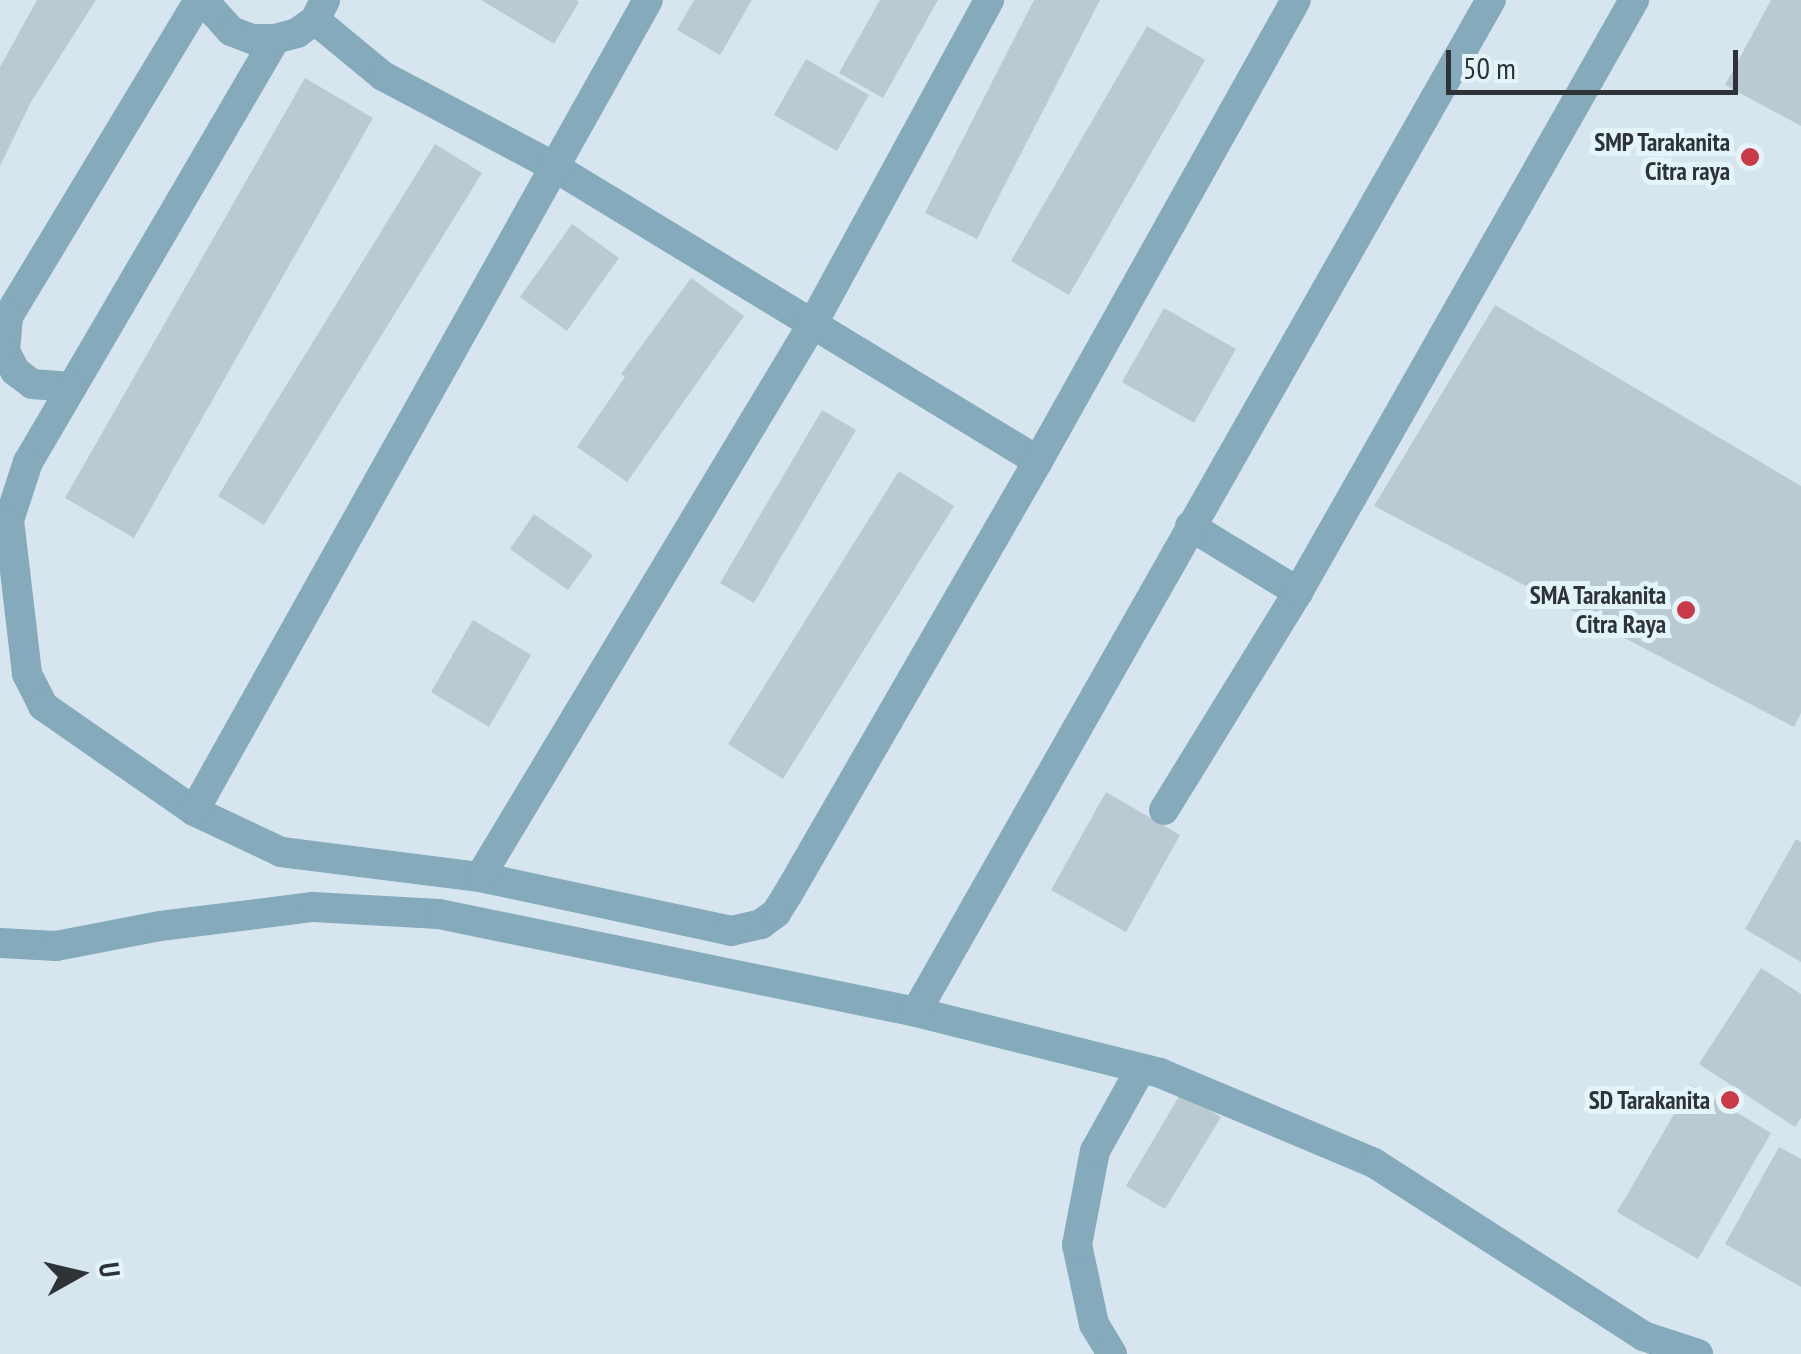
<!DOCTYPE html>
<html>
<head>
<meta charset="utf-8">
<style>
  body { margin:0 }
  #map { position:relative; width:1801px; height:1354px; overflow:hidden; background:#d7e6ee; font-family:"PT Sans Narrow",sans-serif }
  div>[style] { position:absolute }
  [style*='--x'] { left:calc(var(--x)*1px); top:calc(var(--y)*1px); width:calc(var(--w)*1px); rotate:calc(var(--a)*1deg) }
  .building>* { inset:0; background:#bbcad2 }
  .minor>* { height:30px; margin:-15px; padding:0 15px; transform-origin:15px; border-radius:15px; background:#84aabc }
  .dots>* { width:28px; height:28px; translate:-50% -50%; box-sizing:border-box; border:5px solid #e4f4fb; border-radius:50% }
  span { translate:-50% -50%; white-space:nowrap; text-align:center; line-height:1.15; -webkit-text-stroke:10px #e4f4fb; paint-order:stroke }
  .poi-label { font-size:25px; color:#2d3336; font-weight:700 }
  .right { translate:-100% -50%; text-align:right }
  .north { position:absolute; left:30px; top:1224px; width:100px; height:100px; -webkit-text-stroke:8px #e4f4fb; paint-order:stroke; rotate:82deg; font-size:28px; font-weight:700; line-height:40px; text-align:center; color:#2d3336 }
  .north::after { content:''; display:block; margin:auto; width:35px; height:45px; background:#2d3336; clip-path:polygon(50% 0,100% 100%,50% 72%,0 100%) }
  .scale { position:absolute; left:1446px; top:50px; width:292px; height:45px; box-sizing:border-box; border:5px solid #2d3336; border-top:0; padding-left:12px; font-size:30px; line-height:35px; white-space:nowrap; color:#2d3336; -webkit-text-stroke:8px #e4f4fb; paint-order:stroke }
</style>
</head>
<body>
<div id="map">
  <div class="building">
    <i style="clip-path:polygon(37px 0,96px 0,31px 102px,0 166px,0 67px)"></i>
    <i style="clip-path:polygon(481px 0,576px 0,579px 2px,554px 44px)"></i>
    <i style="clip-path:polygon(694px 0,752px 0,720px 55px,677px 30px)"></i>
    <i style="clip-path:polygon(880px 0,938px 0,883px 98px,839px 73px)"></i>
    <i style="clip-path:polygon(1034px 0,1100px 0,977px 239px,925px 213px)"></i>
    <i style="clip-path:polygon(1771px 0,1801px 0,1801px 126px,1725px 85px)"></i>
    <i style="clip-path:polygon(1147px 26px,1205px 60px,1069px 295px,1011px 261px)"></i>
    <i style="clip-path:polygon(806px 59px,869px 95px,837px 151px,774px 115px)"></i>
    <i style="clip-path:polygon(305px 78px,373px 118px,134px 538px,65px 498px)"></i>
    <i style="clip-path:polygon(435px 144px,482px 173px,264px 525px,218px 496px)"></i>
    <i style="clip-path:polygon(572px 224px,619px 258px,567px 331px,520px 297px)"></i>
    <i style="clip-path:polygon(691px 278px,744px 316px,627px 482px,577px 447px,625px 377px,621px 374px)"></i>
    <i style="clip-path:polygon(1495px 305px,1801px 486px,1801px 713px,1794px 727px,1374px 506px)"></i>
    <i style="clip-path:polygon(1164px 308px,1236px 349px,1194px 423px,1122px 382px)"></i>
    <i style="clip-path:polygon(822px 410px,856px 430px,754px 603px,720px 583px)"></i>
    <i style="clip-path:polygon(899px 471px,954px 506px,783px 779px,728px 744px)"></i>
    <i style="clip-path:polygon(534px 514px,593px 555px,568px 590px,510px 549px)"></i>
    <i style="clip-path:polygon(473px 620px,531px 655px,489px 727px,431px 692px)"></i>
    <i style="clip-path:polygon(1106px 792px,1180px 835px,1126px 932px,1051px 890px)"></i>
    <i style="clip-path:polygon(1796px 839px,1801px 842px,1801px 962px,1745px 929px)"></i>
    <i style="clip-path:polygon(1761px 968px,1801px 994px,1801px 1118px,1795px 1127px,1699px 1064px)"></i>
    <i style="clip-path:polygon(1691px 1085px,1771px 1133px,1698px 1259px,1617px 1212px)"></i>
    <i style="clip-path:polygon(1181px 1093px,1221px 1117px,1165px 1209px,1126px 1186px)"></i>
    <i style="clip-path:polygon(1779px 1147px,1801px 1159px,1801px 1287px,1725px 1244px)"></i>
  </div>
  <div class="minor">
    <i style="--x:199;--y:0;--w:370;--a:121.1"></i>
    <i style="--x:8;--y:317;--w:34;--a:95"></i>
    <i style="--x:5;--y:351;--w:22;--a:63"></i>
    <i style="--x:15;--y:371;--w:21;--a:37"></i>
    <i style="--x:32;--y:384;--w:40;--a:4.3"></i>
    <i style="--x:72;--y:387;--w:403;--a:-59.7"></i>
    <i style="--x:203;--y:0;--w:42;--a:47.9"></i>
    <i style="--x:231;--y:31;--w:22;--a:21"></i>
    <i style="--x:252;--y:39;--w:23;--a:0"></i>
    <i style="--x:275;--y:39;--w:23;--a:-15"></i>
    <i style="--x:297;--y:33;--w:22;--a:-36"></i>
    <i style="--x:315;--y:20;--w:22;--a:-63"></i>
    <i style="--x:315;--y:20;--w:88;--a:39.5"></i>
    <i style="--x:383;--y:76;--w:190;--a:27.9"></i>
    <i style="--x:551;--y:165;--w:570;--a:31.29"></i>
    <i style="--x:72;--y:387;--w:87;--a:120.4"></i>
    <i style="--x:28;--y:462;--w:61;--a:108.1"></i>
    <i style="--x:9;--y:520;--w:155;--a:83.3"></i>
    <i style="--x:27;--y:674;--w:36;--a:63"></i>
    <i style="--x:43;--y:706;--w:184;--a:34.8"></i>
    <i style="--x:194;--y:811;--w:96;--a:25.2"></i>
    <i style="--x:281;--y:852;--w:201;--a:7.2"></i>
    <i style="--x:480;--y:877;--w:257;--a:12.1"></i>
    <i style="--x:731;--y:931;--w:31;--a:-13"></i>
    <i style="--x:761;--y:924;--w:19;--a:-36"></i>
    <i style="--x:776;--y:913;--w:22;--a:-58"></i>
    <i style="--x:788;--y:894;--w:500;--a:-60"></i>
    <i style="--x:1038;--y:461;--w:528;--a:-60.77"></i>
    <i style="--x:1190;--y:526;--w:127;--a:31.4"></i>
    <i style="--x:1164;--y:810;--w:256;--a:-58.4"></i>
    <i style="--x:1298;--y:592;--w:681;--a:-60.42"></i>
    <i style="--x:194;--y:811;--w:929;--a:-60.76"></i>
    <i style="--x:480;--y:877;--w:644;--a:-58.98"></i>
    <i style="--x:812;--y:325;--w:370;--a:-61.4"></i>
    <i style="--x:0;--y:943;--w:56;--a:3.1"></i>
    <i style="--x:56;--y:946;--w:106;--a:-10.9"></i>
    <i style="--x:160;--y:926;--w:154;--a:-7.1"></i>
    <i style="--x:313;--y:907;--w:126;--a:3.2"></i>
    <i style="--x:439;--y:914;--w:487;--a:11.6"></i>
    <i style="--x:916;--y:1012;--w:252;--a:14"></i>
    <i style="--x:1160;--y:1073;--w:232;--a:22.8"></i>
    <i style="--x:1374;--y:1163;--w:320;--a:32.7"></i>
    <i style="--x:1643;--y:1336;--w:58;--a:18.1"></i>
    <i style="--x:916;--y:1012;--w:1164;--a:-60.4"></i>
    <i style="--x:1112;--y:1354;--w:35;--a:-121"></i>
    <i style="--x:1094;--y:1324;--w:81;--a:-102.1"></i>
    <i style="--x:1077;--y:1245;--w:96;--a:-79.2"></i>
    <i style="--x:1095;--y:1151;--w:93;--a:-60.9"></i>
  </div>
  <div class="dots">
    <i style="left:1750px;top:157px;background:#c93947"></i>
    <i style="left:1686px;top:610px;background:#c93947"></i>
    <i style="left:1730px;top:1100px;background:#c93947"></i>
  </div>
  <div class="poi-label">
    <span class="right" style="left:1730px;top:157px">SMP Tarakanita<br>Citra raya</span>
    <span class="right" style="left:1666px;top:610px">SMA Tarakanita<br>Citra Raya</span>
    <span class="right" style="left:1710px;top:1100px">SD Tarakanita</span>
  </div>
  <div class="north">U</div>
  <div class="scale">50 m</div>
</div>
</body>
</html>
